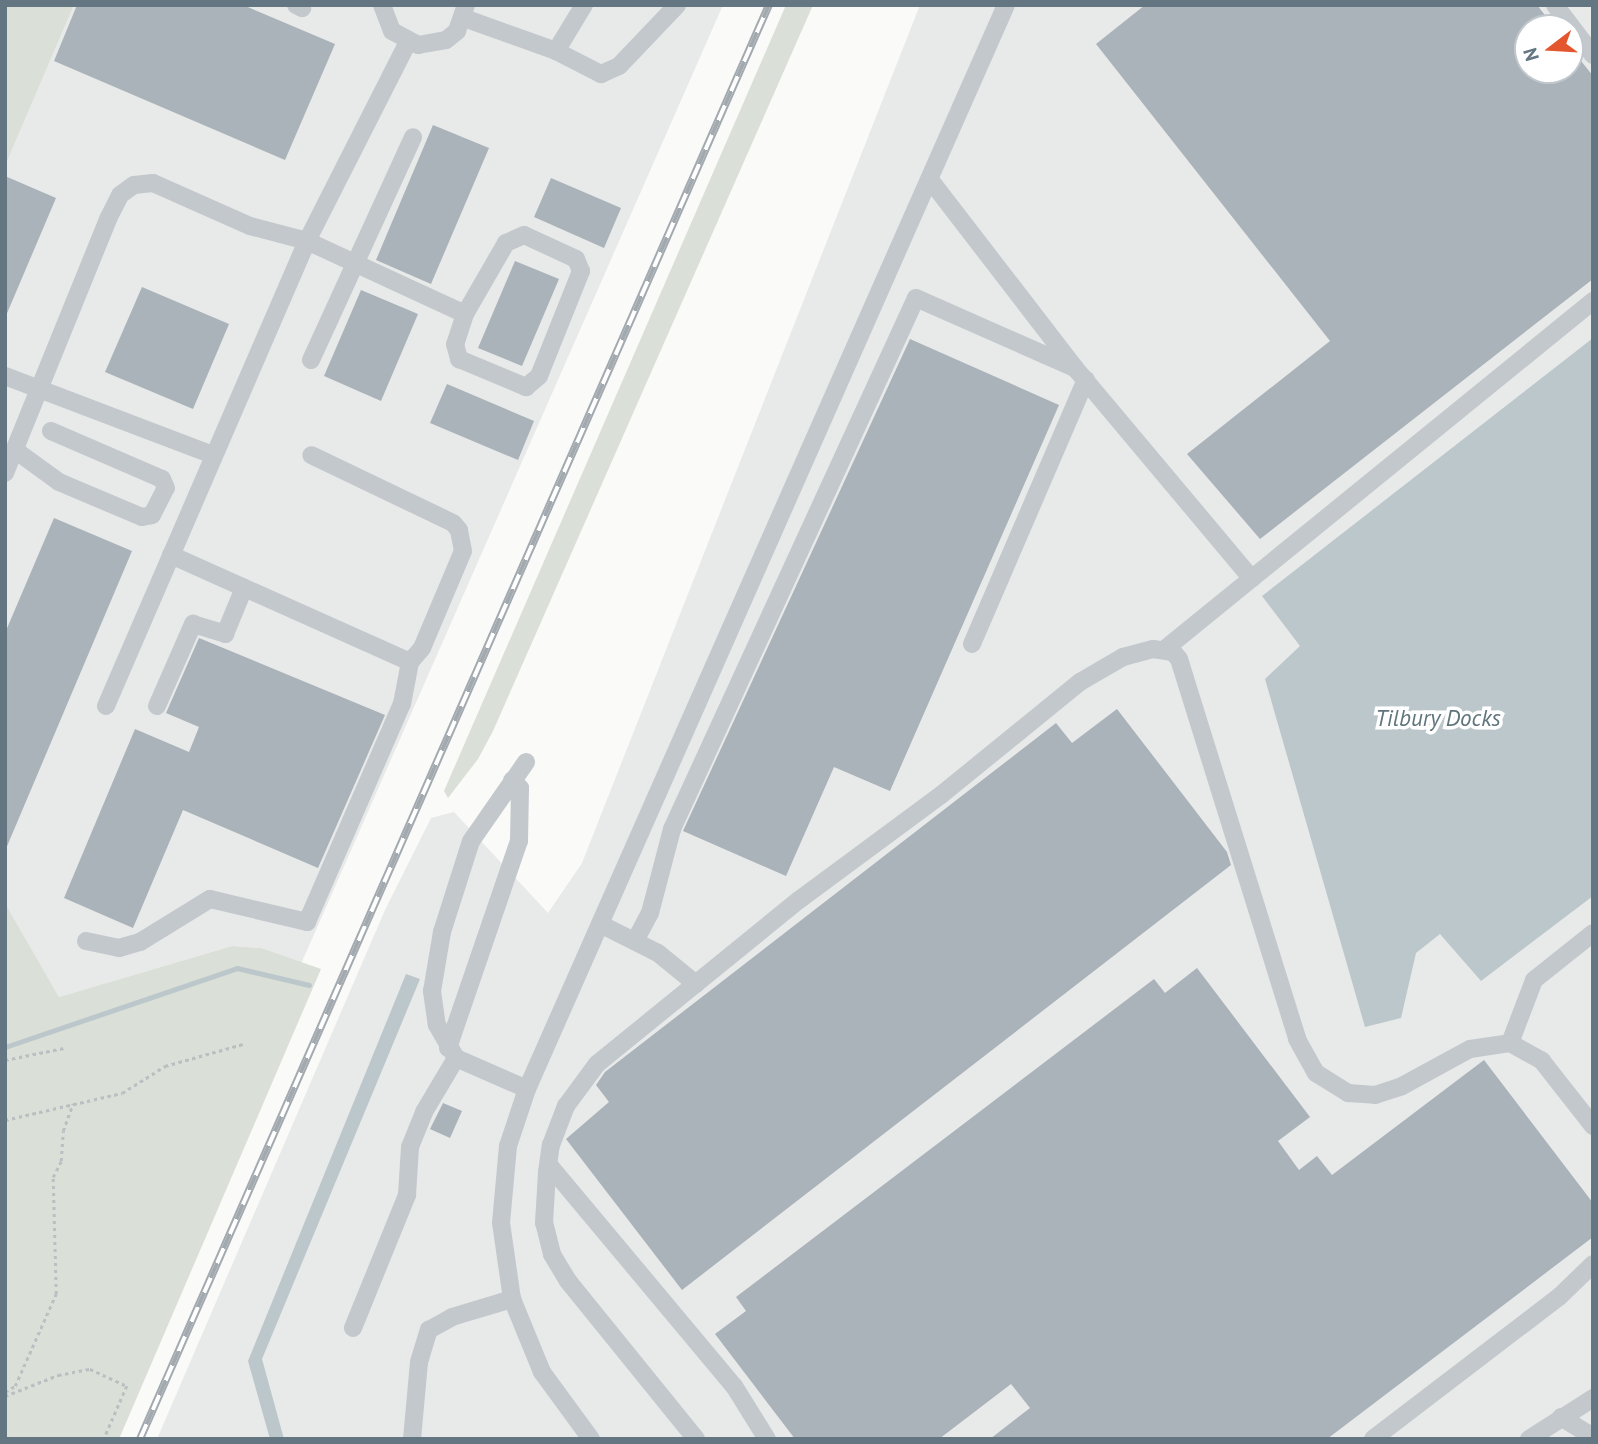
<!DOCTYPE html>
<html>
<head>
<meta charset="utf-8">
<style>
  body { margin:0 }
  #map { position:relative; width:1598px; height:1444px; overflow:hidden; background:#fafaf8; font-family:"PT Sans",sans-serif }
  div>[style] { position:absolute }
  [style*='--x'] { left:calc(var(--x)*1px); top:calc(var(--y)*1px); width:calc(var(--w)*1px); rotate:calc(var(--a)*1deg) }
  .built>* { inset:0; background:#e8e9e9 }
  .green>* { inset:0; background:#dadfd7 }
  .water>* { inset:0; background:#bbc7cb }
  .stream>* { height:5px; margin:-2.5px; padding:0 2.5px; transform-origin:2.5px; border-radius:2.5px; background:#bbc7cb }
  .building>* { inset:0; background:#aab3b9 }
  .path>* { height:2.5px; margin-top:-1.25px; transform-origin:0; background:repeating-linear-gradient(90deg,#bbbfc2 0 3.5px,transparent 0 7px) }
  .minor>* { height:18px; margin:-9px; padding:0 9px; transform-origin:9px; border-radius:9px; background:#c3c8cc }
  .rail>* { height:8px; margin-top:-4px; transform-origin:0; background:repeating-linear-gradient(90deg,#fff 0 16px,#a2aab0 0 32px); box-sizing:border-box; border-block:2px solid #a2aab0 }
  span { translate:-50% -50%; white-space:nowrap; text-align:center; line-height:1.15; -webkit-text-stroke:7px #fff; paint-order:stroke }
  .water-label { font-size:23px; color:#60757c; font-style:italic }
  .frame { position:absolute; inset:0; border:7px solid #657683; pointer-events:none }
  .north { position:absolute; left:1514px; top:14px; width:70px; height:70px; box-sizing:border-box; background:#fff; border:2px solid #c1c8cd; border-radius:50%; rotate:253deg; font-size:19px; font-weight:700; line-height:28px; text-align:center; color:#657683 }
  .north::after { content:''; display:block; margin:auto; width:24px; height:32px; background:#e4572e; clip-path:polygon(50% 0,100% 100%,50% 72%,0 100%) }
</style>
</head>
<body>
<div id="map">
  <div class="built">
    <i style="clip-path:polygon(74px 5px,723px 5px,301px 964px,261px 948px,232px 946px,59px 997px,5px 903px,5px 166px)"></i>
    <i style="clip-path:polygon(evenodd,920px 5px,1593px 5px,1593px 1439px,157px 1439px,385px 910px,431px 818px,454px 812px,548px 913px,582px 863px,920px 5px,1528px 28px,1570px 28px,1570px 70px,1528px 70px,1528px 28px)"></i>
  </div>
  <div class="green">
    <i style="clip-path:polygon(5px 5px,74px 5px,5px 166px)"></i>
    <i style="clip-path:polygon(786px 5px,813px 5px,493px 731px,478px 759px,448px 798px,444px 791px)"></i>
    <i style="clip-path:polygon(5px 903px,59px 997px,232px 946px,261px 948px,321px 969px,119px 1439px,5px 1439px)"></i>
  </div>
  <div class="water">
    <i style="clip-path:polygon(1593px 338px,1593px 896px,1481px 981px,1440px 934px,1416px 953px,1401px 1018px,1365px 1027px,1265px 679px,1300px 646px,1262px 596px)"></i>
    <i style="clip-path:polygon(406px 974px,420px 979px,262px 1359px,284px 1439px,270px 1439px,248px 1361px)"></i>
  </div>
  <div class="stream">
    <i style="--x:5;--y:1047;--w:245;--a:-18.8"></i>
    <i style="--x:237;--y:968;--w:74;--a:13.3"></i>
  </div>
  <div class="building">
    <i style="clip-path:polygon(77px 5px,243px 5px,335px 44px,285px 160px,54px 61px)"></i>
    <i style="clip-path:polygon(1145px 5px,1537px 5px,1555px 28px,1528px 28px,1528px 70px,1570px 70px,1570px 47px,1593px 76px,1593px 279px,1260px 539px,1187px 454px,1330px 341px,1096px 44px)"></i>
    <i style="clip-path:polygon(433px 125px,489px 148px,431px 284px,376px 260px)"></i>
    <i style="clip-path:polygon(5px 176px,56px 198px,5px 318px)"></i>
    <i style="clip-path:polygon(551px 178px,621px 208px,604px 248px,534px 217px)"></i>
    <i style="clip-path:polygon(515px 261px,559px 279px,522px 366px,478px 348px)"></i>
    <i style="clip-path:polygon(142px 287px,229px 324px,193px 409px,105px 372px)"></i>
    <i style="clip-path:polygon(361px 290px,418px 314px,381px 401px,324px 376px)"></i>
    <i style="clip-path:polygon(910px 339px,1059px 405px,890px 791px,834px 767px,786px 876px,683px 831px)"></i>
    <i style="clip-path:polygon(447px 384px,534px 421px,518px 460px,430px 423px)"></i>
    <i style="clip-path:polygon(54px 518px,132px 551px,5px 851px,5px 633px)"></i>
    <i style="clip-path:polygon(199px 638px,385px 715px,318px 868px,183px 810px,133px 928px,64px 898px,135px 729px,189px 752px,199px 727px,166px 713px)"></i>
    <i style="clip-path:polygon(1117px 709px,1227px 852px,1231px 865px,682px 1290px,566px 1139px,609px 1102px,596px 1085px,605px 1072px,1056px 723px,1072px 743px)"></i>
    <i style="clip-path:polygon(1197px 968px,1310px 1117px,1278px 1141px,1299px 1170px,1317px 1156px,1332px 1175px,1484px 1060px,1593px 1203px,1593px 1237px,1327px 1439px,990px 1439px,1030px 1408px,1011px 1384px,939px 1439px,795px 1439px,715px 1334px,746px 1311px,736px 1297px,1154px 979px,1165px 993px)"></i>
    <i style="clip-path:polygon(443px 1103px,462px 1111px,450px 1138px,430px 1129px)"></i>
  </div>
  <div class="path">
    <i style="--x:5;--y:1060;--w:60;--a:-11.5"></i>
    <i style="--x:5;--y:1120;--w:120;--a:-13"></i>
    <i style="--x:122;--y:1093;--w:51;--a:-32.1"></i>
    <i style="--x:165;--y:1066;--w:81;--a:-15.8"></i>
    <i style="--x:5;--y:1392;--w:12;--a:-31"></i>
    <i style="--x:15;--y:1386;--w:101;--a:-66"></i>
    <i style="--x:56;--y:1294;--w:117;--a:-91.5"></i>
    <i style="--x:53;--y:1177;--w:18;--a:-63"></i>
    <i style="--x:61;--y:1161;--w:30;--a:-86"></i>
    <i style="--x:63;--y:1131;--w:29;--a:-70"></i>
    <i style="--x:5;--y:1396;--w:57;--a:-21.6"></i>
    <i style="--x:58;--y:1375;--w:33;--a:-11"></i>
    <i style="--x:90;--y:1369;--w:41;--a:24.7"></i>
    <i style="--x:127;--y:1386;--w:58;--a:113.5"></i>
  </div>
  <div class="minor">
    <i style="--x:296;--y:5;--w:7;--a:27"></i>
    <i style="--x:382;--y:5;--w:28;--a:69"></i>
    <i style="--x:392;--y:31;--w:30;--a:28"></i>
    <i style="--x:418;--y:45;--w:28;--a:-10"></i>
    <i style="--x:446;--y:40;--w:14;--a:-39"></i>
    <i style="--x:457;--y:31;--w:28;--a:-71"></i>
    <i style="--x:1555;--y:5;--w:63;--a:52.8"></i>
    <i style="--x:464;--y:18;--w:98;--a:19.7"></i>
    <i style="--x:556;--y:51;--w:51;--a:27.1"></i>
    <i style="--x:601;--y:74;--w:20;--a:-24"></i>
    <i style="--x:619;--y:66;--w:84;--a:-46.4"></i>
    <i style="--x:556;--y:51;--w:54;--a:-58.7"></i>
    <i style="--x:931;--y:181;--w:236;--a:52.4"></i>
    <i style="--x:1075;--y:368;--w:275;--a:50"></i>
    <i style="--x:311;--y:360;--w:245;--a:-65.4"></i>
    <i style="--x:5;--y:376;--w:222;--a:20.8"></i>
    <i style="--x:15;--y:450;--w:54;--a:36"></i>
    <i style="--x:59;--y:482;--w:90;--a:22.9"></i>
    <i style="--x:142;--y:517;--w:10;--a:-11"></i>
    <i style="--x:152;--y:515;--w:30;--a:-63"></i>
    <i style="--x:166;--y:488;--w:10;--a:-114"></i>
    <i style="--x:162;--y:479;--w:121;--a:-156.6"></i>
    <i style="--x:5;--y:473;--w:274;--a:-67.9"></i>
    <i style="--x:108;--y:219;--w:27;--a:-63"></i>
    <i style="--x:120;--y:195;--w:17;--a:-36"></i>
    <i style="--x:134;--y:185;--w:19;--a:-6"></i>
    <i style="--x:153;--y:183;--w:106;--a:23.9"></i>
    <i style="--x:250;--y:226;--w:59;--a:14.7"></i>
    <i style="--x:307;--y:241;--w:174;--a:24.8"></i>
    <i style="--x:465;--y:314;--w:32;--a:108"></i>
    <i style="--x:455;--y:344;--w:16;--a:75"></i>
    <i style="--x:459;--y:359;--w:73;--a:22.7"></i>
    <i style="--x:526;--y:387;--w:17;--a:-40"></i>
    <i style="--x:539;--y:376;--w:113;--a:-68.2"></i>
    <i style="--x:581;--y:271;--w:13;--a:-113"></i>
    <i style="--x:576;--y:259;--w:57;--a:-155.2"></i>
    <i style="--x:524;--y:235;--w:20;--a:156"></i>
    <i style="--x:506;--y:243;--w:82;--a:120"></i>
    <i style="--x:171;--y:555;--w:262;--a:24.1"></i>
    <i style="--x:410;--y:662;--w:18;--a:-49"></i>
    <i style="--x:422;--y:648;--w:105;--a:-67.1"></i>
    <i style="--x:463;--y:551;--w:21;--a:-101"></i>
    <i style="--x:459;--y:530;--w:9;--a:-131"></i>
    <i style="--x:453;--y:523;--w:157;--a:-154.4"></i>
    <i style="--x:972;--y:644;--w:288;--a:-66.7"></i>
    <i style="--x:1165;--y:649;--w:552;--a:-39.11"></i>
    <i style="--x:106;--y:706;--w:507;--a:-66.62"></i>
    <i style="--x:307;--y:241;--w:223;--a:-63.1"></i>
    <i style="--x:157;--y:706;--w:90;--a:-66.3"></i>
    <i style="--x:193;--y:624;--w:34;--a:17"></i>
    <i style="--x:225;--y:634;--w:50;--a:-67.6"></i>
    <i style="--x:526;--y:762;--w:96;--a:124.8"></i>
    <i style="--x:471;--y:841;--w:96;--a:107.7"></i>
    <i style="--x:442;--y:932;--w:60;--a:99.6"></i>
    <i style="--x:432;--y:991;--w:34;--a:82"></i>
    <i style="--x:437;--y:1025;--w:38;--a:60"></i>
    <i style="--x:456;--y:1058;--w:77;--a:23.6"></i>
    <i style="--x:600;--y:924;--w:65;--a:26.6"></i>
    <i style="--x:658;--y:953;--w:49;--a:39.2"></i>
    <i style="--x:86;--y:941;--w:34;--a:12"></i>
    <i style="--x:119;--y:948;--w:22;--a:-16"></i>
    <i style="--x:140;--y:942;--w:82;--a:-31.6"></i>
    <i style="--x:210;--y:899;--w:100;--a:13.3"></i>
    <i style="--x:307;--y:922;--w:238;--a:-66.5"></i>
    <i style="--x:402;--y:704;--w:43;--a:-79.2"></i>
    <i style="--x:635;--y:941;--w:32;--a:-62"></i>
    <i style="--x:650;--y:913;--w:87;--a:-75.3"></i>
    <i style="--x:672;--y:829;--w:584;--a:-65.32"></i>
    <i style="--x:916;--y:298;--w:174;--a:23.8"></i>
    <i style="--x:1510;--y:1043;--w:67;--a:-69.1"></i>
    <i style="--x:1534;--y:980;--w:75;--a:-38.5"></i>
    <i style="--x:448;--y:1048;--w:219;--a:-71.1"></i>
    <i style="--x:519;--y:841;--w:53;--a:-88.9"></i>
    <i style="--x:520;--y:788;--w:11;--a:-135"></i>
    <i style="--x:549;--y:1165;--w:288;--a:50.1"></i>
    <i style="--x:734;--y:1386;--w:62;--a:58.1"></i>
    <i style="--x:353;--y:1328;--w:144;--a:-67.9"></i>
    <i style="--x:407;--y:1195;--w:48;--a:-86.4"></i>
    <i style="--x:410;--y:1147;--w:38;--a:-68"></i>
    <i style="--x:424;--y:1112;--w:63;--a:-59.3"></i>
    <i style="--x:1561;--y:1417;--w:38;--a:32"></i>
    <i style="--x:412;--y:1439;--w:77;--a:-84.8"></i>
    <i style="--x:419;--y:1362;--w:34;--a:-73"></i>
    <i style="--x:429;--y:1330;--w:26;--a:-29"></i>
    <i style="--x:452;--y:1317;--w:63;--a:-16.7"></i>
    <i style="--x:591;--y:1439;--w:83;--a:-126.2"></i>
    <i style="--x:542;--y:1372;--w:79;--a:-112.3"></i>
    <i style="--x:512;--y:1299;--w:77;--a:-98.2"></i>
    <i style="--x:501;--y:1223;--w:77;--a:-84.8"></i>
    <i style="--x:508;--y:1146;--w:60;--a:-71.6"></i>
    <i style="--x:527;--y:1089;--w:1185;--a:-66.16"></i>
    <i style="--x:696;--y:1439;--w:203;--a:-129"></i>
    <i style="--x:568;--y:1281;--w:31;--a:-121"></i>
    <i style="--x:552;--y:1254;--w:32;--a:-104"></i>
    <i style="--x:544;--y:1223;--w:51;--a:-86.6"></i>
    <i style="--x:547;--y:1172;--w:27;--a:-82"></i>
    <i style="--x:551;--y:1145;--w:42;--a:-69"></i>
    <i style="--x:566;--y:1106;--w:52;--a:-53.6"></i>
    <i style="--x:597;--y:1064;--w:260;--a:-39.1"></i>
    <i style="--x:799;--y:900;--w:177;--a:-36.5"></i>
    <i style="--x:941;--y:795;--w:179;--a:-39.1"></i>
    <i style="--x:1080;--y:682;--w:50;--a:-30.2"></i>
    <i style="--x:1123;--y:657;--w:31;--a:-15"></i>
    <i style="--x:1153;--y:649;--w:20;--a:9"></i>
    <i style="--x:1173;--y:652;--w:9;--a:49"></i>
    <i style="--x:1179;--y:659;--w:398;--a:72.7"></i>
    <i style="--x:1297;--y:1039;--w:39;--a:61"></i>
    <i style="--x:1316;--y:1073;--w:38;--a:32"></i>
    <i style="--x:1348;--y:1093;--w:27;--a:4"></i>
    <i style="--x:1375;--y:1095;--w:28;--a:-18"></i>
    <i style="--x:1402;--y:1086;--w:77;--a:-28.6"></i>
    <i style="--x:1470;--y:1049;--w:40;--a:-8.5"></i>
    <i style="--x:1510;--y:1043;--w:37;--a:29"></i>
    <i style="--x:1542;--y:1061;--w:83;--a:51.9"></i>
    <i style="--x:1373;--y:1439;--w:235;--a:-37.4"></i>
    <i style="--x:1560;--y:1296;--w:46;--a:-44.1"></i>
    <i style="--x:1529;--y:1439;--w:76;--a:-32.6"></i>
  </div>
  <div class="rail">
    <i style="--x:140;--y:1439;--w:1566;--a:-66.32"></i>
  </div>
  <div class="water-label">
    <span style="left:1438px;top:718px">Tilbury Docks</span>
  </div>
  <div class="frame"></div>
  <div class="north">N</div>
</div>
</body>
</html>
